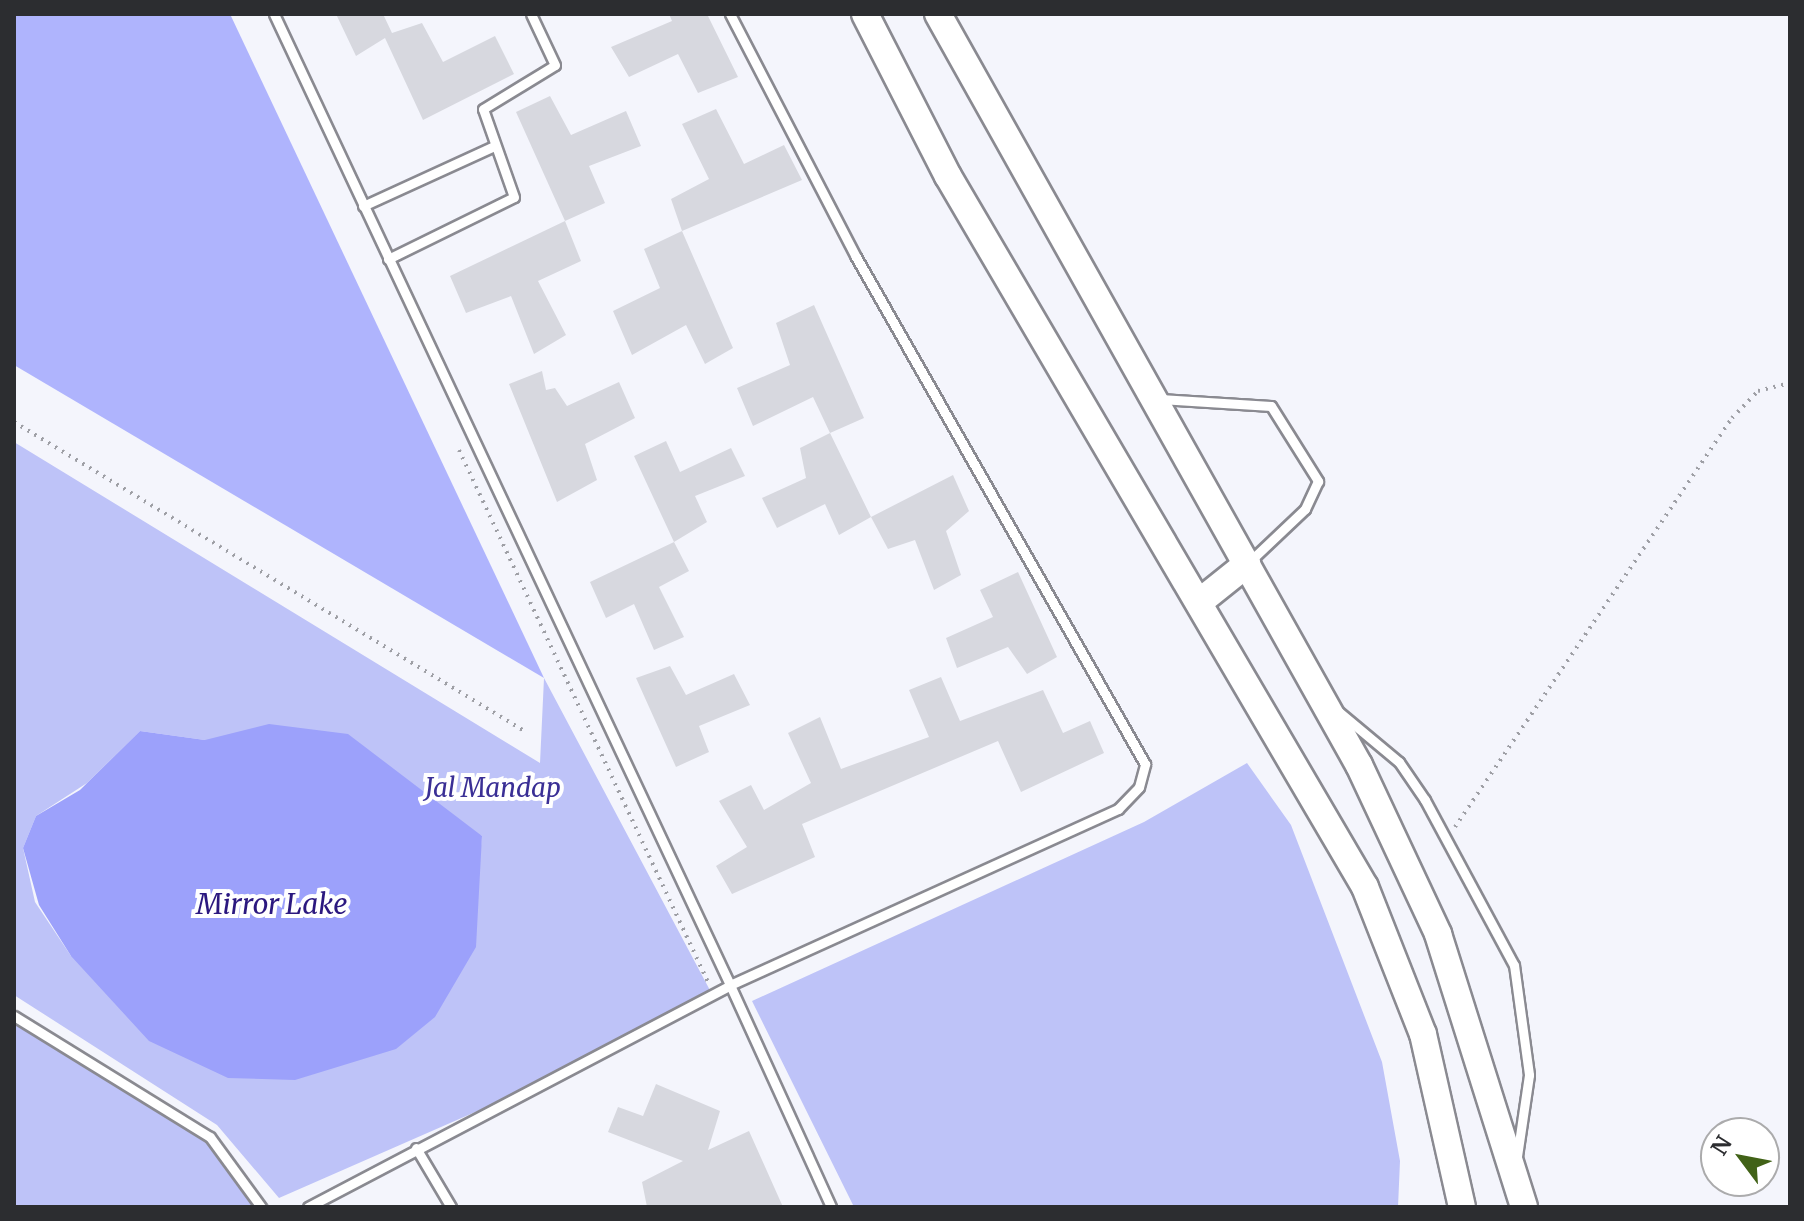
<!DOCTYPE html>
<html>
<head>
<meta charset="utf-8">
<style>
  body { margin:0 }
  #map { position:relative; width:1804px; height:1221px; overflow:hidden; background:#f4f5fc; font-family:Merriweather,serif }
  div>[style] { position:absolute }
  [style*='--x'] { left:calc(var(--x)*1px); top:calc(var(--y)*1px); width:calc(var(--w)*1px); rotate:calc(var(--a)*1deg) }
  .green>* { inset:0; background:#bec3f8 }
  .forest>* { inset:0; background:#afb4fd }
  .water>* { inset:0; background:#9ca1fb }
  .building>* { inset:0; background:#d7d8df }
  .path>* { height:4px; margin-top:-2px; transform-origin:0; background:repeating-linear-gradient(90deg,#9e9fa5 0 2px,transparent 0 8px) }
  .roads { filter:drop-shadow(2px 0 #8a8a91) drop-shadow(-2px 0 #8a8a91) drop-shadow(0 2px #8a8a91) drop-shadow(0 -2px #8a8a91) }
  .lane>* { height:9px; margin:-4.5px; padding:0 4.5px; transform-origin:4.5px; border-radius:4.5px; background:#fff }
  .secondary>* { height:26px; margin:-13px; padding:0 13px; transform-origin:13px; border-radius:13px; background:#fff }
  span { translate:-50% -50%; white-space:nowrap; text-align:center; line-height:1.15; -webkit-text-stroke:8px #fff; paint-order:stroke }
  .park-label { font-size:26px; color:#3a2f95; font-style:italic }
  .water-label { font-size:28px; color:#2b187f; font-style:italic }
  .frame { position:absolute; inset:0; border:16px solid #2c2d30; pointer-events:none }
  .north { position:absolute; left:1700px; top:1117px; width:80px; height:80px; box-sizing:border-box; background:#fff; border:2px solid #ababac; border-radius:50%; rotate:302deg; font-size:22px; font-weight:700; line-height:32px; text-align:center; color:#2c2d30 }
  .north::after { content:''; display:block; margin:auto; width:28px; height:36px; background:#416217; clip-path:polygon(50% 0,100% 100%,50% 72%,0 100%) }
</style>
</head>
<body>
<div id="map">
  <div class="green">
    <i style="clip-path:polygon(evenodd,14px 442px,540px 763px,544px 678px,713px 996px,537px 1085px,279px 1198px,217px 1125px,14px 995px,14px 442px,140px 731px,205px 740px,482px 836px,470px 957px,71px 956px,35px 902px,23px 848px,36px 816px,87px 783px,140px 731px)"></i>
    <i style="clip-path:polygon(1247px 763px,1291px 825px,1382px 1062px,1400px 1161px,1398px 1207px,854px 1207px,752px 1001px,1144px 822px)"></i>
    <i style="clip-path:polygon(14px 1018px,222px 1150px,261px 1207px,14px 1207px)"></i>
  </div>
  <div class="forest">
    <i style="clip-path:polygon(14px 14px,230px 14px,544px 678px,14px 365px)"></i>
  </div>
  <div class="water">
    <i style="clip-path:polygon(269px 724px,348px 734px,482px 836px,476px 947px,435px 1017px,396px 1049px,295px 1080px,228px 1078px,149px 1041px,71px 956px,39px 905px,23px 848px,36px 816px,80px 790px,140px 731px,205px 740px)"></i>
  </div>
  <div class="building">
    <i style="clip-path:polygon(336px 14px,383px 14px,392px 33px,422px 23px,443px 62px,495px 36px,514px 74px,423px 120px,385px 38px,356px 56px)"></i>
    <i style="clip-path:polygon(669px 14px,707px 14px,738px 77px,698px 93px,678px 54px,629px 77px,611px 47px,672px 21px)"></i>
    <i style="clip-path:polygon(550px 96px,571px 135px,626px 111px,641px 146px,589px 166px,605px 203px,565px 221px,516px 112px)"></i>
    <i style="clip-path:polygon(716px 109px,744px 164px,784px 145px,802px 180px,682px 231px,671px 199px,709px 179px,682px 124px)"></i>
    <i style="clip-path:polygon(565px 221px,581px 261px,538px 281px,566px 335px,534px 354px,511px 296px,466px 313px,450px 276px)"></i>
    <i style="clip-path:polygon(682px 231px,733px 348px,705px 364px,686px 325px,632px 355px,613px 311px,660px 288px,644px 249px)"></i>
    <i style="clip-path:polygon(814px 305px,864px 418px,830px 433px,813px 397px,753px 426px,737px 388px,790px 365px,776px 323px)"></i>
    <i style="clip-path:polygon(542px 371px,546px 390px,555px 388px,567px 406px,619px 382px,635px 418px,585px 444px,597px 480px,557px 502px,509px 384px)"></i>
    <i style="clip-path:polygon(830px 433px,871px 517px,839px 535px,825px 504px,777px 528px,762px 498px,806px 478px,800px 448px)"></i>
    <i style="clip-path:polygon(666px 441px,680px 472px,731px 448px,745px 476px,695px 496px,707px 522px,674px 542px,634px 456px)"></i>
    <i style="clip-path:polygon(953px 475px,969px 511px,946px 531px,961px 575px,934px 590px,915px 540px,888px 549px,871px 517px)"></i>
    <i style="clip-path:polygon(674px 542px,689px 571px,659px 587px,684px 637px,654px 650px,634px 604px,606px 618px,590px 582px)"></i>
    <i style="clip-path:polygon(1018px 572px,1057px 657px,1027px 674px,1008px 647px,957px 668px,946px 638px,993px 617px,980px 590px)"></i>
    <i style="clip-path:polygon(670px 666px,686px 695px,734px 674px,750px 705px,699px 726px,709px 752px,676px 767px,636px 678px)"></i>
    <i style="clip-path:polygon(941px 677px,960px 721px,1043px 690px,1063px 733px,1090px 721px,1104px 753px,1021px 792px,998px 741px,802px 824px,815px 857px,732px 894px,716px 866px,747px 847px,719px 801px,751px 785px,764px 810px,811px 783px,788px 733px,820px 717px,841px 769px,929px 737px,909px 690px)"></i>
    <i style="clip-path:polygon(656px 1084px,720px 1111px,708px 1150px,749px 1131px,783px 1207px,647px 1207px,642px 1182px,683px 1161px,608px 1132px,618px 1107px,643px 1116px)"></i>
  </div>
  <div class="path">
    <i style="--x:14;--y:422;--w:599;--a:31.19"></i>
    <i style="--x:459;--y:450;--w:587;--a:64.92"></i>
    <i style="--x:1455;--y:827;--w:494;--a:-55.9"></i>
    <i style="--x:1732;--y:418;--w:37;--a:-46"></i>
    <i style="--x:1758;--y:391;--w:33;--a:-14"></i>
  </div>
  <div class="roads">
    <div class="lane">
      <i style="--x:274;--y:14;--w:1073;--a:64.84"></i>
      <i style="--x:730;--y:985;--w:426;--a:-24.4"></i>
      <i style="--x:1118;--y:809;--w:30;--a:-46"></i>
      <i style="--x:1139;--y:787;--w:24;--a:-75"></i>
      <i style="--x:1145;--y:764;--w:584;--a:-119.68"></i>
      <i style="--x:856;--y:257;--w:274;--a:-117.4"></i>
      <i style="--x:363;--y:206;--w:144;--a:-24.6"></i>
      <i style="--x:388;--y:259;--w:140;--a:-26.2"></i>
      <i style="--x:514;--y:197;--w:93;--a:-109.4"></i>
      <i style="--x:483;--y:109;--w:84;--a:-31.4"></i>
      <i style="--x:555;--y:65;--w:56;--a:-115.2"></i>
      <i style="--x:1160;--y:399;--w:111;--a:3.6"></i>
      <i style="--x:1271;--y:406;--w:89;--a:57.9"></i>
      <i style="--x:1318;--y:481;--w:31;--a:115"></i>
      <i style="--x:1305;--y:509;--w:77;--a:136.6"></i>
      <i style="--x:1339;--y:712;--w:78;--a:39.8"></i>
      <i style="--x:1399;--y:762;--w:46;--a:55.6"></i>
      <i style="--x:1425;--y:800;--w:187;--a:61.7"></i>
      <i style="--x:1514;--y:965;--w:111;--a:82.2"></i>
      <i style="--x:1529;--y:1075;--w:82;--a:98.4"></i>
      <i style="--x:14;--y:1016;--w:230;--a:31.7"></i>
      <i style="--x:210;--y:1137;--w:87;--a:53.9"></i>
      <i style="--x:416;--y:1148;--w:69;--a:59.3"></i>
      <i style="--x:308;--y:1207;--w:477;--a:-27.7"></i>
      <i style="--x:730;--y:985;--w:244;--a:65.5"></i>
    </div>
    <div class="secondary">
      <i style="--x:865;--y:14;--w:182;--a:62.9"></i>
      <i style="--x:948;--y:176;--w:824;--a:59.61"></i>
      <i style="--x:1365;--y:887;--w:158;--a:68.5"></i>
      <i style="--x:1423;--y:1034;--w:177;--a:77.3"></i>
      <i style="--x:938;--y:14;--w:861;--a:60.73"></i>
      <i style="--x:1359;--y:765;--w:187;--a:64.9"></i>
      <i style="--x:1438;--y:934;--w:286;--a:72.5"></i>
      <i style="--x:1202;--y:600;--w:58;--a:-38.7"></i>
    </div>
  </div>
  <div class="park-label">
    <span style="left:493px;top:788px">Jal Mandap</span>
  </div>
  <div class="water-label">
    <span style="left:272px;top:904px">Mirror Lake</span>
  </div>
  <div class="frame"></div>
  <div class="north">N</div>
</div>
</body>
</html>
